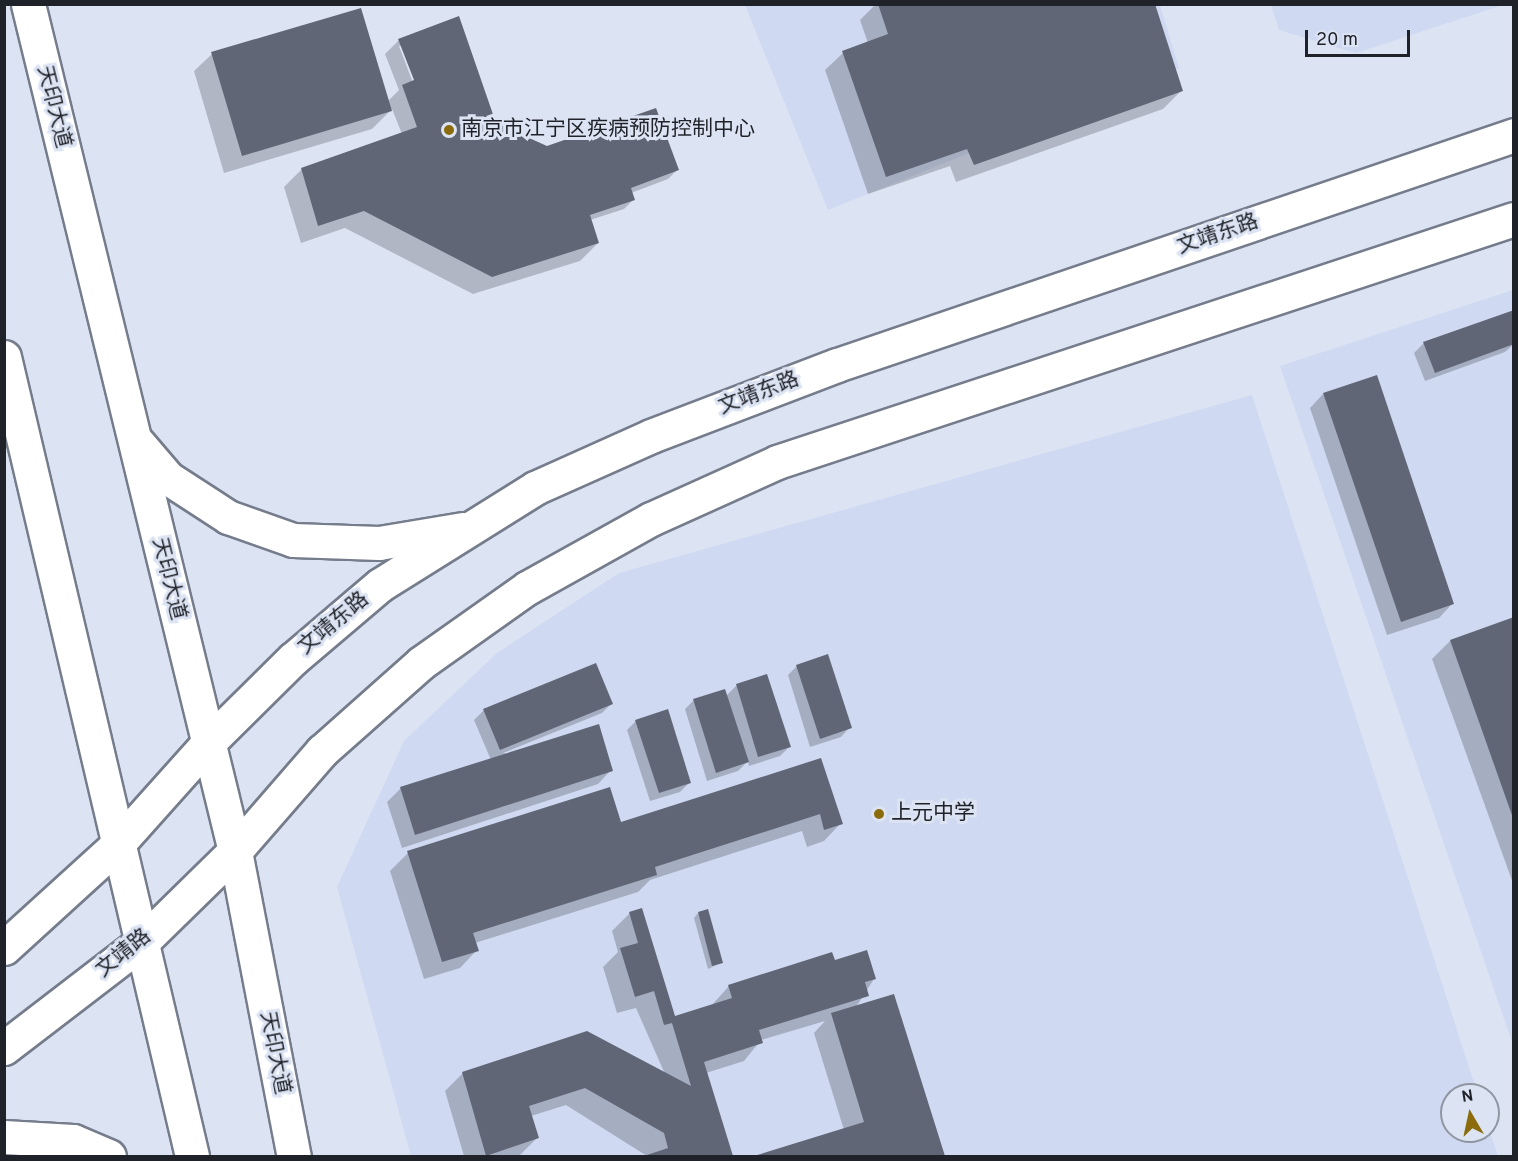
<!DOCTYPE html>
<html>
<head>
<meta charset="utf-8">
<style>
  body { margin:0 }
  #map { position:relative; width:1518px; height:1161px; overflow:hidden; background:#dce4f4; font-family:Overpass,"Noto Sans SC",sans-serif }
  div>[style] { position:absolute }
  [style*='--x'] { left:calc(var(--x)*1px); top:calc(var(--y)*1px); width:calc(var(--w)*1px); rotate:calc(var(--a)*1deg) }
  .built>* { inset:0; background:#cfd9f1 }
  .shadow>* { inset:0; background:#0003 }
  .building>* { inset:0; background:#606675 }
  .roads { filter:drop-shadow(2px 0 #757c8b) drop-shadow(-2px 0 #757c8b) drop-shadow(0 2px #757c8b) drop-shadow(0 -2px #757c8b) }
  .secondary>* { height:33px; margin:-16.5px; padding:0 16.5px; transform-origin:16.5px; border-radius:16.5px; background:#fff }
  .primary>* { height:33px; margin:-16.5px; padding:0 16.5px; transform-origin:16.5px; border-radius:16.5px; background:#fff }
  .dots>* { width:16px; height:16px; translate:-50% -50%; box-sizing:border-box; border:3px solid #dce4f4; border-radius:50% }
  span { translate:-50% -50%; white-space:nowrap; text-align:center; line-height:1.15; -webkit-text-stroke:6px #dce4f4; paint-order:stroke }
  .street-label { font-size:21px; color:#1f2228 }
  .poi-label { font-size:21px; color:#1f2228 }
  .left { translate:0 -50%; text-align:left }
  .frame { position:absolute; inset:0; border:6px solid #1f2228; pointer-events:none }
  .north { position:absolute; left:1440px; top:1083px; width:60px; height:60px; box-sizing:border-box; background:#dce4f4; border:2px solid #9096a2; border-radius:50%; rotate:351deg; font-size:16px; font-weight:700; line-height:24px; text-align:center; color:#1f2228 }
  .north::after { content:''; display:block; margin:auto; width:21px; height:27px; background:#8c6b0c; clip-path:polygon(50% 0,100% 100%,50% 72%,0 100%) }
  .scale { position:absolute; left:1305px; top:30px; width:105px; height:27px; box-sizing:border-box; border:3px solid #1f2228; border-top:0; padding-left:8px; font-size:18px; line-height:21px; white-space:nowrap; color:#1f2228; -webkit-text-stroke:4px #dce4f4; paint-order:stroke }
</style>
</head>
<body>
<div id="map">
  <div class="built">
    <i style="clip-path:polygon(745px 5px,1160px 5px,1179px 68px,828px 210px)"></i>
    <i style="clip-path:polygon(1271px 5px,1271px 4px,1503px 5px,1356px 53px,1279px 30px)"></i>
    <i style="clip-path:polygon(1513px 290px,1513px 1045px,1280px 366px)"></i>
    <i style="clip-path:polygon(1252px 395px,1478px 1095px,1452px 1095px,1452px 1131px,1488px 1131px,1488px 1126px,1498px 1156px,411px 1156px,337px 887px,404px 741px,497px 653px,619px 573px)"></i>
  </div>
  <div class="shadow">
    <i style="clip-path:polygon(876px 4px,1152px 4px,1181px 91px,1163px 109px,956px 182px,950px 166px,868px 194px,825px 70px,843px 53px,868px 43px,860px 20px)"></i>
    <i style="clip-path:polygon(evenodd,399px 40px,495px 124px,547px 148px,677px 170px,668px 179px,631px 193px,633px 200px,624px 209px,590px 220px,598px 243px,580px 261px,473px 294px,345px 228px,301px 243px,284px 187px,302px 169px,402px 134px,392px 109px,372px 129px,224px 173px,194px 71px,212px 54px,387px 102px,399px 90px,385px 54px,399px 40px,399px 46px,402px 46px,418px 86px,415px 88px,399px 46px)"></i>
    <i style="clip-path:polygon(1514px 311px,1514px 344px,1505px 352px,1425px 381px,1414px 353px,1423px 344px)"></i>
    <i style="clip-path:polygon(1323px 394px,1452px 604px,1439px 618px,1387px 635px,1310px 408px)"></i>
    <i style="clip-path:polygon(1514px 619px,1514px 886px,1432px 659px,1450px 641px)"></i>
    <i style="clip-path:polygon(797px 666px,850px 727px,841px 737px,810px 747px,788px 675px)"></i>
    <i style="clip-path:polygon(737px 685px,789px 747px,780px 756px,749px 766px,748px 761px,738px 771px,707px 781px,685px 709px,694px 700px,726px 696px)"></i>
    <i style="clip-path:polygon(611px 704px,602px 713px,503px 753px,611px 770px,598px 784px,402px 848px,387px 802px,401px 788px,491px 760px,474px 720px,484px 710px)"></i>
    <i style="clip-path:polygon(636px 721px,690px 782px,680px 792px,650px 801px,627px 730px)"></i>
    <i style="clip-path:polygon(820px 760px,841px 823px,824px 841px,807px 847px,802px 831px,650px 880px,638px 892px,475px 943px,477px 950px,460px 968px,424px 979px,390px 871px,408px 853px,620px 824px)"></i>
    <i style="clip-path:polygon(630px 913px,674px 1018px,711px 1006px,729px 986px,834px 962px,874px 979px,856px 1007px,893px 996px,943px 1156px,757px 1156px,844px 1130px,814px 1033px,825px 1021px,761px 1040px,744px 1061px,706px 1073px,732px 1156px,647px 1156px,566px 1105px,531px 1116px,537px 1138px,519px 1156px,464px 1156px,445px 1091px,463px 1073px,665px 1074px,636px 1008px,617px 1013px,603px 967px,618px 952px,612px 931px)"></i>
    <i style="clip-path:polygon(698px 913px,721px 963px,708px 969px,694px 918px)"></i>
  </div>
  <div class="building">
    <i style="clip-path:polygon(878px 4px,1155px 4px,1183px 91px,974px 165px,967px 149px,886px 177px,842px 51px,888px 34px)"></i>
    <i style="clip-path:polygon(361px 8px,392px 111px,242px 156px,211px 52px)"></i>
    <i style="clip-path:polygon(459px 16px,496px 123px,547px 146px,656px 108px,679px 170px,631px 188px,635px 200px,590px 215px,599px 243px,492px 277px,364px 211px,318px 226px,301px 168px,417px 127px,402px 85px,414px 80px,398px 39px)"></i>
    <i style="clip-path:polygon(1514px 310px,1514px 344px,1435px 373px,1423px 342px)"></i>
    <i style="clip-path:polygon(1377px 375px,1454px 604px,1401px 622px,1323px 393px)"></i>
    <i style="clip-path:polygon(1514px 617px,1514px 818px,1513px 818px,1450px 640px)"></i>
    <i style="clip-path:polygon(828px 654px,852px 728px,820px 739px,796px 665px)"></i>
    <i style="clip-path:polygon(596px 663px,613px 704px,500px 750px,483px 709px)"></i>
    <i style="clip-path:polygon(767px 674px,791px 747px,758px 757px,736px 684px)"></i>
    <i style="clip-path:polygon(725px 689px,749px 762px,716px 773px,693px 699px)"></i>
    <i style="clip-path:polygon(668px 709px,691px 783px,659px 793px,635px 720px)"></i>
    <i style="clip-path:polygon(599px 724px,613px 771px,415px 835px,400px 787px)"></i>
    <i style="clip-path:polygon(821px 758px,843px 824px,824px 830px,820px 814px,655px 867px,657px 875px,473px 933px,479px 951px,442px 962px,407px 851px,610px 787px,621px 822px)"></i>
    <i style="clip-path:polygon(642px 908px,675px 1016px,732px 998px,728px 985px,832px 952px,835px 960px,867px 950px,876px 979px,865px 982px,869px 996px,759px 1030px,763px 1043px,704px 1062px,733px 1156px,644px 1156px,668px 1148px,664px 1133px,585px 1088px,529px 1106px,539px 1138px,486px 1156px,462px 1072px,587px 1031px,691px 1086px,672px 1023px,664px 1025px,654px 991px,635px 997px,620px 948px,638px 943px,629px 912px)"></i>
    <i style="clip-path:polygon(708px 909px,723px 963px,712px 966px,698px 912px)"></i>
    <i style="clip-path:polygon(894px 994px,945px 1156px,754px 1156px,864px 1122px,831px 1013px)"></i>
  </div>
  <div class="roads">
    <div class="secondary">
      <i style="--x:4;--y:948;--w:151;--a:-42.3"></i>
      <i style="--x:116;--y:846;--w:138;--a:-48.2"></i>
      <i style="--x:208;--y:743;--w:120;--a:-44.7"></i>
      <i style="--x:293;--y:659;--w:114;--a:-40.4"></i>
      <i style="--x:380;--y:585;--w:183;--a:-32"></i>
      <i style="--x:535;--y:488;--w:127;--a:-24.1"></i>
      <i style="--x:651;--y:436;--w:199;--a:-20.9"></i>
      <i style="--x:837;--y:365;--w:715;--a:-18.76"></i>
      <i style="--x:4;--y:1048;--w:173;--a:-37.5"></i>
      <i style="--x:141;--y:943;--w:132;--a:-44.4"></i>
      <i style="--x:235;--y:851;--w:133;--a:-49"></i>
      <i style="--x:322;--y:751;--w:132;--a:-41.6"></i>
      <i style="--x:421;--y:663;--w:130;--a:-35.3"></i>
      <i style="--x:527;--y:588;--w:142;--a:-29.1"></i>
      <i style="--x:651;--y:519;--w:138;--a:-24.3"></i>
      <i style="--x:777;--y:462;--w:776;--a:-18.25"></i>
    </div>
    <div class="primary">
      <i style="--x:28;--y:4;--w:872;--a:76.27"></i>
      <i style="--x:235;--y:851;--w:311;--a:79.1"></i>
      <i style="--x:4;--y:357;--w:821;--a:76.76"></i>
      <i style="--x:138;--y:443;--w:46;--a:49.4"></i>
      <i style="--x:168;--y:478;--w:72;--a:33"></i>
      <i style="--x:228;--y:517;--w:69;--a:19.5"></i>
      <i style="--x:293;--y:540;--w:86;--a:2"></i>
      <i style="--x:379;--y:543;--w:85;--a:-9.5"></i>
      <i style="--x:4;--y:1137;--w:69;--a:3.3"></i>
      <i style="--x:73;--y:1141;--w:39;--a:23"></i>
    </div>
  </div>
  <div class="dots">
    <i style="left:449px;top:130px;background:#8c6b0c"></i>
    <i style="left:879px;top:814px;background:#8c6b0c"></i>
  </div>
  <div class="street-label">
    <span style="left:53px;top:107px;rotate:76deg">天印大道</span>
    <span style="left:1218px;top:235px;rotate:-19deg">文靖东路</span>
    <span style="left:759px;top:394px;rotate:-21deg">文靖东路</span>
    <span style="left:168px;top:579px;rotate:76deg">天印大道</span>
    <span style="left:334px;top:624px;rotate:-40deg">文靖东路</span>
    <span style="left:124px;top:954px;rotate:-39deg">文靖路</span>
    <span style="left:274px;top:1053px;rotate:79deg">天印大道</span>
  </div>
  <div class="poi-label">
    <span class="left" style="left:461px;top:130px">南京市江宁区疾病预防控制中心</span>
    <span class="left" style="left:891px;top:814px">上元中学</span>
  </div>
  <div class="frame"></div>
  <div class="north">N</div>
  <div class="scale">20 m</div>
</div>
</body>
</html>
